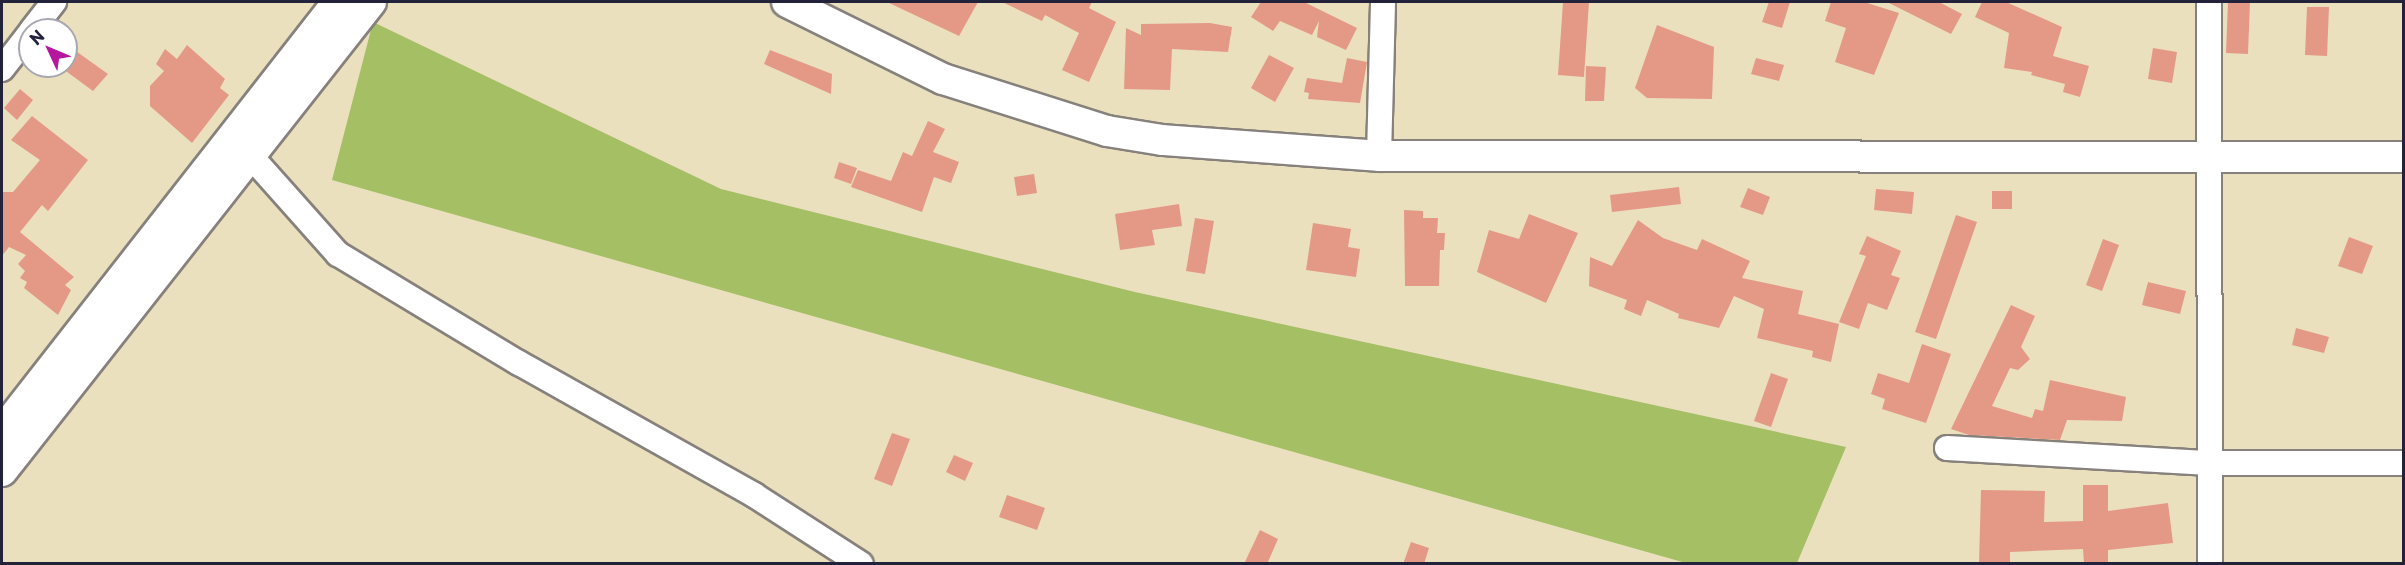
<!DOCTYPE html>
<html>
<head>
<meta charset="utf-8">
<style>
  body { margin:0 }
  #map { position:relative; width:2405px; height:565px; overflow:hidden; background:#eae0bd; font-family:"Playpen Sans",sans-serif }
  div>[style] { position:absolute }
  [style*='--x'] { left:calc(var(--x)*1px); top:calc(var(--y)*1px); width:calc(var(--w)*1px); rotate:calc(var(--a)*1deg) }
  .green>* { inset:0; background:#a5bf65 }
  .building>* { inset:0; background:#e49987 }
  .roads { filter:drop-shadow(2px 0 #86817c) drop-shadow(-2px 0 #86817c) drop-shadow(0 2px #86817c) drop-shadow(0 -2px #86817c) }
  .minor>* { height:24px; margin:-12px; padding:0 12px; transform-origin:12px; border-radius:12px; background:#fff }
  .tertiary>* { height:30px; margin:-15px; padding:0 15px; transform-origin:15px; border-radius:15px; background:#fff }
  span { translate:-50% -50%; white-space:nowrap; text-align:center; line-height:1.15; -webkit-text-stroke:6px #fff; paint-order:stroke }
  .frame { position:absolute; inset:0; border:3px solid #22223b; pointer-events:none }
  .north { position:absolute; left:18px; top:18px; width:60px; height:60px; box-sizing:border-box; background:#fff; border:2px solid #a7a7b1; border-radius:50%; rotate:314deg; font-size:16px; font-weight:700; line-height:24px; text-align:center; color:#22223b }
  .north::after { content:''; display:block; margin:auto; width:21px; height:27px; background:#b5179e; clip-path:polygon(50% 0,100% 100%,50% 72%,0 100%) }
</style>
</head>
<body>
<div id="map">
  <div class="green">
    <i style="clip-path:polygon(373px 22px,721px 189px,1135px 292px,1846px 447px,1797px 563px,1686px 563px,332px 180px)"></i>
  </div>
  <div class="building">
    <i style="clip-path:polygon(887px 2px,978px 2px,959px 36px)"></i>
    <i style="clip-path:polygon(1002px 2px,1092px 2px,1089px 8px,1116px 22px,1089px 82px,1062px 70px,1079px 33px,1045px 15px,1042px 21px)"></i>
    <i style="clip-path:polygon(1261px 2px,1304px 2px,1357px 28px,1346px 50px,1317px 37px,1319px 21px,1312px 35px,1280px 21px,1273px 31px,1251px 17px)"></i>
    <i style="clip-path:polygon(1563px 2px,1589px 2px,1584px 77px,1558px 75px)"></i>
    <i style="clip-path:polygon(1769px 2px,1790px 2px,1782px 28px,1762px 22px)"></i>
    <i style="clip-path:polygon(1831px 2px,1864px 2px,1899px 13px,1874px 75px,1835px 62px,1846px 28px,1825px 21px)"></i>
    <i style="clip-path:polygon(1887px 2px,1939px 2px,1962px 14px,1951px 34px)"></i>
    <i style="clip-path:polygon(1982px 2px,2006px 2px,2062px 27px,2053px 56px,2089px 66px,2080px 97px,2063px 92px,2065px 84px,2031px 75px,2032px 72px,2004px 68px,2009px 33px,1975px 17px)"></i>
    <i style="clip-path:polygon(2228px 2px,2250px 2px,2248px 54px,2226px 53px)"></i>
    <i style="clip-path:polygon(2307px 7px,2329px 7px,2327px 56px,2305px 55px)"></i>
    <i style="clip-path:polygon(1210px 23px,1232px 27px,1228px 52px,1172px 49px,1170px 90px,1124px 89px,1126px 28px,1141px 35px,1141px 24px)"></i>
    <i style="clip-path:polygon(1657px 25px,1714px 47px,1712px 99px,1647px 98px,1635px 88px)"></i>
    <i style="clip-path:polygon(187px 45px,225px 79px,220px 88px,229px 95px,192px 143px,150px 106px,150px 86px,164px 71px,156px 64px,165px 49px,177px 59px)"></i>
    <i style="clip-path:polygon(2153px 48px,2177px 52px,2172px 83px,2148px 79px)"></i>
    <i style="clip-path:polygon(73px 49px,108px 74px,93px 91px,59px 66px,66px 66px,66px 57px)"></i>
    <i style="clip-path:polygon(770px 50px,832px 74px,831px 94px,764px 64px)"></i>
    <i style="clip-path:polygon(1269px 55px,1294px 68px,1275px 102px,1251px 88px)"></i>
    <i style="clip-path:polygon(1347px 58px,1367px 62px,1360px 103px,1308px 99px,1309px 93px,1304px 92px,1307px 78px,1342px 83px)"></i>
    <i style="clip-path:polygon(1756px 58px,1784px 65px,1779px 81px,1751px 74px)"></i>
    <i style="clip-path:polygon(1586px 66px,1606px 67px,1604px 101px,1585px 101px)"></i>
    <i style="clip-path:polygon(20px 89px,33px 100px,17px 120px,4px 108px)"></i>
    <i style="clip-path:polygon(32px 116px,88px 160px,48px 211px,42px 205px,20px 232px,74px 277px,65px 285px,71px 290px,58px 315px,24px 288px,27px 282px,20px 278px,25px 271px,18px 264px,26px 255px,9px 247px,2px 256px,2px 192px,13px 192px,40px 160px,11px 140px)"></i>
    <i style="clip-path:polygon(928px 121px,945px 129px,933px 152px,959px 162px,951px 183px,934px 177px,922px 212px,851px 187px,858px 170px,891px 181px,903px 152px,912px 156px)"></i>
    <i style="clip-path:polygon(839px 162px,857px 168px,851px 184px,834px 178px)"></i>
    <i style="clip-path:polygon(1034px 174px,1037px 193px,1017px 196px,1014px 177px)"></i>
    <i style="clip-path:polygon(1679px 187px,1681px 204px,1612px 212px,1610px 195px)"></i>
    <i style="clip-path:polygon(1748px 188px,1770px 197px,1763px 215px,1740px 207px)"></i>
    <i style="clip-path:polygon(1876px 189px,1914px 192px,1912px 214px,1874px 210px)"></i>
    <i style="clip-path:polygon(1992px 191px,2012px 191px,2012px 209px,1992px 209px)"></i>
    <i style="clip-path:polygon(1179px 204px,1182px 226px,1152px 230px,1155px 245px,1120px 250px,1115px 214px)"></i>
    <i style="clip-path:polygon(1404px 210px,1423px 211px,1423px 218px,1438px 218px,1437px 233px,1445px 233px,1444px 250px,1440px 250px,1439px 286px,1405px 286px)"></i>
    <i style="clip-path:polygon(1529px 214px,1578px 233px,1546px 303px,1477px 272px,1489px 230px,1519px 239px)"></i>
    <i style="clip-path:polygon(1956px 215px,1977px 222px,1936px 339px,1915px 332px)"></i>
    <i style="clip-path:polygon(1195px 218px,1214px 221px,1205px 274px,1186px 271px)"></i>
    <i style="clip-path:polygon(1638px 220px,1663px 238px,1697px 250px,1702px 239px,1750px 261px,1742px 278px,1803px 291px,1798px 314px,1839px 324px,1831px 362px,1812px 357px,1813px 351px,1757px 338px,1764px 309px,1734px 296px,1719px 328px,1678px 318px,1679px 314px,1647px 300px,1641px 316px,1624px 309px,1627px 300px,1589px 286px,1590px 257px,1612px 266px)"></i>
    <i style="clip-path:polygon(1313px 223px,1351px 229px,1348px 247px,1360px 249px,1356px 277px,1306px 270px)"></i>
    <i style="clip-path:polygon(1867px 236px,1901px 251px,1891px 275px,1900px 278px,1887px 310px,1868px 303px,1859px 329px,1839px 322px,1866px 256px,1859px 254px)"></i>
    <i style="clip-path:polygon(2349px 237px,2373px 246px,2362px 274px,2338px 266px)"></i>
    <i style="clip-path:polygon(2103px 239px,2119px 245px,2102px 291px,2086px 285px)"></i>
    <i style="clip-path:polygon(2148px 282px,2186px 291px,2180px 314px,2142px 305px)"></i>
    <i style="clip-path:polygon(2011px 305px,2035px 316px,2021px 347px,2030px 359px,2018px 370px,2010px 368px,1992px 406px,2032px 418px,2035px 409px,2043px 411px,2050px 380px,2126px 397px,2122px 421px,2067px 420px,2060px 440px,1969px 435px,1951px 429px)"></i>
    <i style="clip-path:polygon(2296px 328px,2329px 337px,2324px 353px,2292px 345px)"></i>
    <i style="clip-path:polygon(1922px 344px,1951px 354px,1926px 423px,1882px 409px,1885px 399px,1871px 394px,1878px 373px,1909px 383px)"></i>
    <i style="clip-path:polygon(1771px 373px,1788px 379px,1771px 427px,1754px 421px)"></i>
    <i style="clip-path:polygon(892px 433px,910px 439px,892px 486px,874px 479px)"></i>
    <i style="clip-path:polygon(954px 455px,973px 463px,965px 481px,946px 472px)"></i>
    <i style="clip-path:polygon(2083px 485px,2108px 485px,2108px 511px,2168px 503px,2173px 543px,2108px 550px,2108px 564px,2084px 564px,2083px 549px,2010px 552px,2010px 564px,1979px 564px,1981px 490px,2045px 491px,2044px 522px,2083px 521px)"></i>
    <i style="clip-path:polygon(1007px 495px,1045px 508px,1037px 530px,999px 517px)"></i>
    <i style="clip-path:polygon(1260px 530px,1278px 539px,1267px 564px,1244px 564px)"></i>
    <i style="clip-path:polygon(1411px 542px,1429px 548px,1424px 564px,1403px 564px)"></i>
  </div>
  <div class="roads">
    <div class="minor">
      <i style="--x:2209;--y:2;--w:562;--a:89.9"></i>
      <i style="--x:32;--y:30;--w:36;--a:-52"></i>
      <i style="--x:2;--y:69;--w:46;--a:-52.1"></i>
      <i style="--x:239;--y:143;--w:149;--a:48.3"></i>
      <i style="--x:338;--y:254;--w:211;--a:31.1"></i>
      <i style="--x:519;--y:363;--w:270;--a:29.3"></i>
      <i style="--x:754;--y:495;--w:127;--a:32.8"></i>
      <i style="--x:1379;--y:156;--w:154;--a:-88.5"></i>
      <i style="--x:1947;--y:448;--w:263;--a:3.3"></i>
      <i style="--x:2210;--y:463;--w:194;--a:0"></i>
    </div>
    <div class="tertiary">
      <i style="--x:787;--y:2;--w:174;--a:26.3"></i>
      <i style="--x:943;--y:79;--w:172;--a:17.6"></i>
      <i style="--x:1107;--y:131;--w:56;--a:9.3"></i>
      <i style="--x:1162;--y:140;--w:218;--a:4.2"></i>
      <i style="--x:1379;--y:156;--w:1025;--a:0.06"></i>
      <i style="--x:2;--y:432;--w:546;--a:-52"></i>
      <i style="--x:2;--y:471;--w:597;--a:-51.81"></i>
    </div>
  </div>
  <div class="frame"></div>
  <div class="north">N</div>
</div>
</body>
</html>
